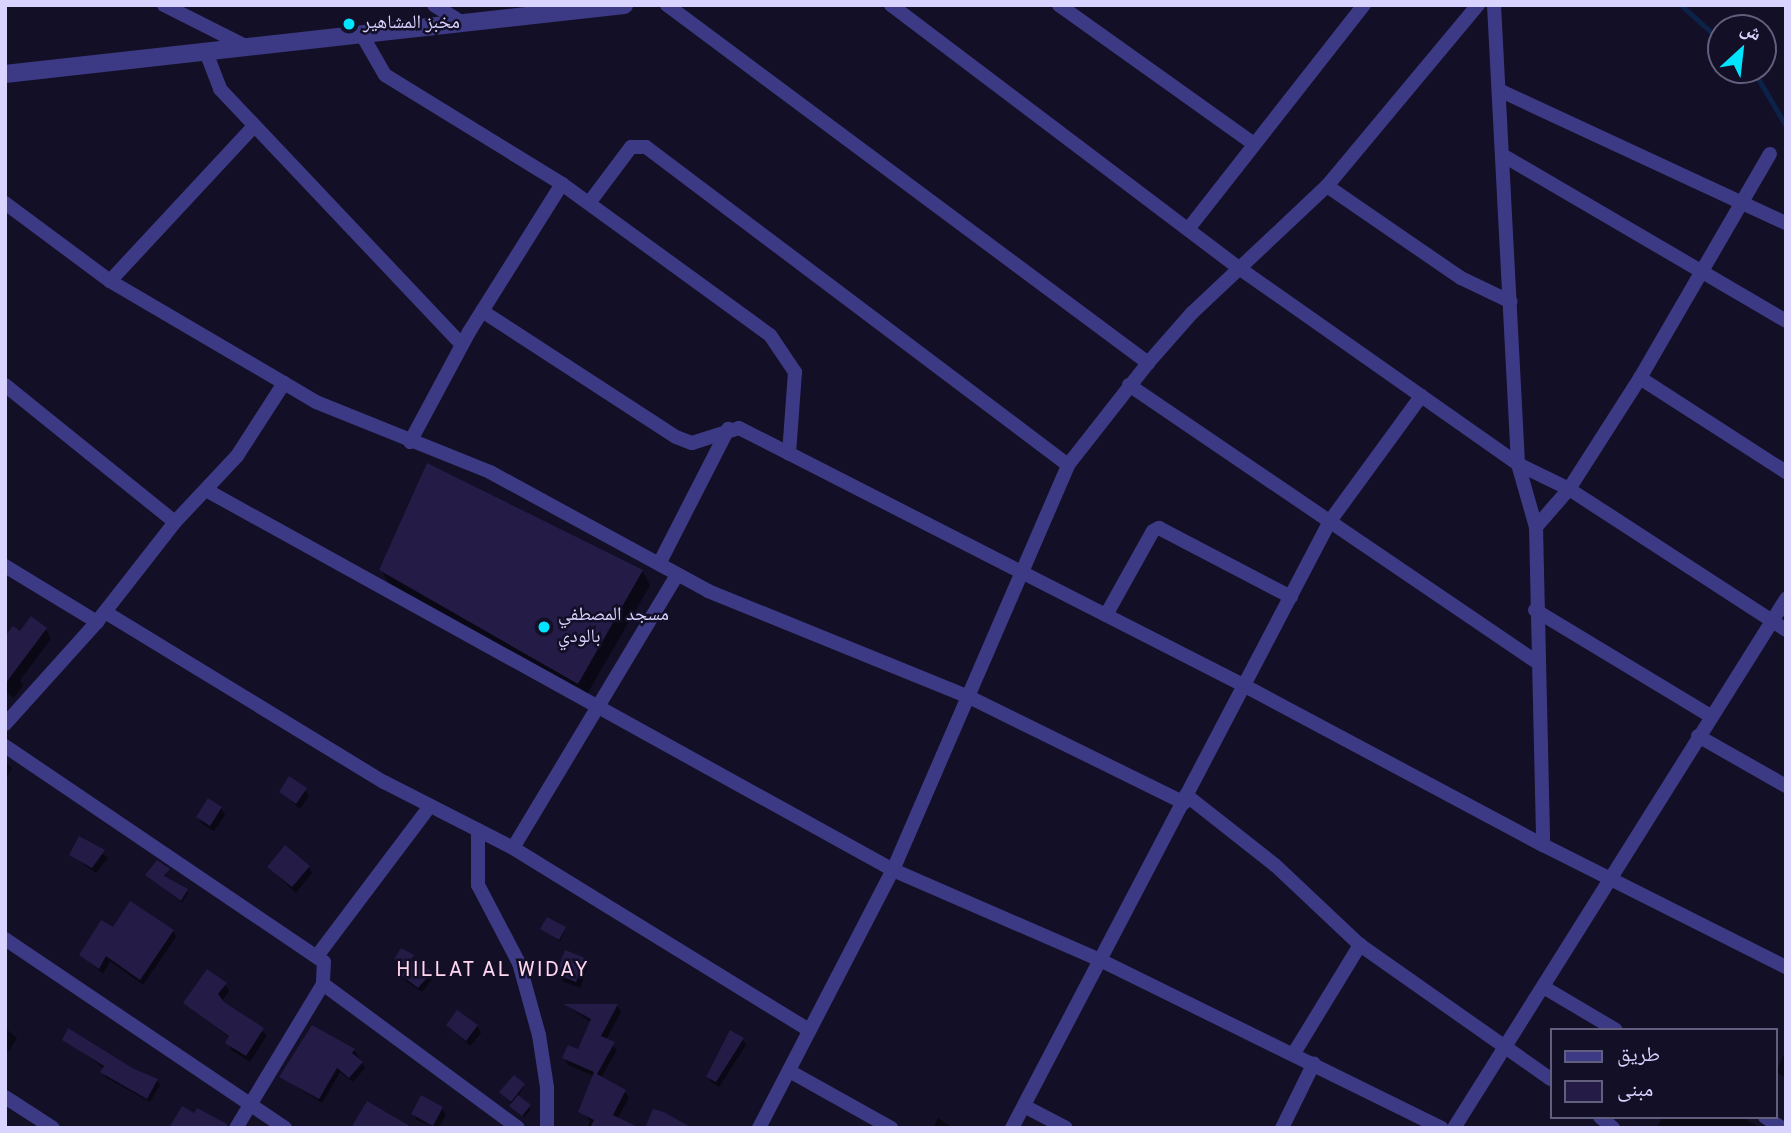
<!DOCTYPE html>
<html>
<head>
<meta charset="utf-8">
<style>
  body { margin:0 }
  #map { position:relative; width:1791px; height:1133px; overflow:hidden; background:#130f26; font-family:Overpass,"Noto Naskh Arabic",sans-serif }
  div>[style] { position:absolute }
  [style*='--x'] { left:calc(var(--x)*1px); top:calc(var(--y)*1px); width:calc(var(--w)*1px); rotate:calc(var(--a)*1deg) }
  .shadow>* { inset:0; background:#0007 }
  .stream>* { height:5px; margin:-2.5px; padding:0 2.5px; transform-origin:2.5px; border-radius:2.5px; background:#0c2248 }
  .building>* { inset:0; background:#241b47 }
  .minor>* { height:14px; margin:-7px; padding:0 7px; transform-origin:7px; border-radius:7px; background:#3d3a85 }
  .tertiary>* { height:18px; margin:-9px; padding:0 9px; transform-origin:9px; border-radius:9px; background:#3d3a85 }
  .dots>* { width:19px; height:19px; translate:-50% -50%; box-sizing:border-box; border:4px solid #130f26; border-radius:50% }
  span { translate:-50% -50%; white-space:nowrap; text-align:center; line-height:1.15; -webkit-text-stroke:5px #130f26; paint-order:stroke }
  .poi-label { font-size:19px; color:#d9d4ff }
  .left { translate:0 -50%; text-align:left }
  .neighbourhood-label { font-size:21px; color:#ffd6f0; letter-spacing:2px }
  .frame { position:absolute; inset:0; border:7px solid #d9d4ff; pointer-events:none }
  .legend { position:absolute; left:1550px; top:1028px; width:228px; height:91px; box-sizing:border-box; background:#130f26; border:2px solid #625e7d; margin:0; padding:9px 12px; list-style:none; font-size:21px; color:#d9d4ff }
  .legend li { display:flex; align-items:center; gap:14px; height:35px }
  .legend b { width:35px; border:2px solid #625e7d }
  .north { position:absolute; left:1707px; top:14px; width:70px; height:70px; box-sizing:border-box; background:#130f26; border:2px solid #625e7d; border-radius:50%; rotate:27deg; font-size:19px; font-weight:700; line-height:28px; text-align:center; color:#d9d4ff }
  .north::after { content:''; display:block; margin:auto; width:24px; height:32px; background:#00e5ff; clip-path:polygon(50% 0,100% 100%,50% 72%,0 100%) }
</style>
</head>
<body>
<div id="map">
  <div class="shadow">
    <i style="clip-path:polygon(381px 570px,642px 571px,650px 585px,586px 696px,389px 584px)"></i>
    <i style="clip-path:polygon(46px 629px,51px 639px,20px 680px,23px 685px,14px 698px,5px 692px,5px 640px)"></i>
    <i style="clip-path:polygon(5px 761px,12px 768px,5px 781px)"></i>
    <i style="clip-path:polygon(305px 790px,309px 796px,300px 809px,281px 792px)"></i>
    <i style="clip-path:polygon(221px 808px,225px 815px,214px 831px,202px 824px,198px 817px)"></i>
    <i style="clip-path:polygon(80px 838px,108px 858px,96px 873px,71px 855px)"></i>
    <i style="clip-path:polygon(269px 867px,309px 867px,312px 873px,296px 893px)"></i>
    <i style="clip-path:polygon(168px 870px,165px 878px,188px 893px,182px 903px,147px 875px)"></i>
    <i style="clip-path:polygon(565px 928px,560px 942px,542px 929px)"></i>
    <i style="clip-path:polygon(113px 930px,173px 931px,176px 937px,143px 985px,110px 961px,103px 974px,81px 955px)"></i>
    <i style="clip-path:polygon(412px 956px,433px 978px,422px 992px,406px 981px,403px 975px,409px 968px,396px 959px)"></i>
    <i style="clip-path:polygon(584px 959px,588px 966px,580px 988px,562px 981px,558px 974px)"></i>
    <i style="clip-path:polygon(225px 984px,229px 991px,221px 1002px,267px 1035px,250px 1062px,231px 1050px,230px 1038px,186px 1003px)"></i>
    <i style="clip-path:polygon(566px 1005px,617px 1006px,621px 1012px,606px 1040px,617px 1050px,601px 1078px,625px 1091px,629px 1098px,617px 1119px,636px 1128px,587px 1128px,590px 1121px,580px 1109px,594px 1076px,568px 1065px,564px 1058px,579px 1052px,592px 1023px)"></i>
    <i style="clip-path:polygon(448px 1025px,477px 1026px,481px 1033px,470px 1046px)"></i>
    <i style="clip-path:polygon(5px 1028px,17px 1038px,9px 1051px,5px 1049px)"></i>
    <i style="clip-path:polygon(64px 1039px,157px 1080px,160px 1085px,150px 1102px,105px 1077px,105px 1069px)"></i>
    <i style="clip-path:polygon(743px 1039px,746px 1045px,719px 1087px,711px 1082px,708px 1077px)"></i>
    <i style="clip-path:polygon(354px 1050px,365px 1068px,353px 1082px,340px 1072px,322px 1103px,281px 1077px)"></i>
    <i style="clip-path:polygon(1786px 1050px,1786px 1078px,1776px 1072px)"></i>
    <i style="clip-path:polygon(524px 1085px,518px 1097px,531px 1109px,524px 1117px,503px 1095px)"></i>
    <i style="clip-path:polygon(422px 1098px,442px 1109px,446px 1115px,439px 1128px,417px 1120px,413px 1114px)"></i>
    <i style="clip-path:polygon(1662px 1117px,1742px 1117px,1760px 1128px,1657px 1128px)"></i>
    <i style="clip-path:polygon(938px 1118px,953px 1128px,933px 1128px)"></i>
  </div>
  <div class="stream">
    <i style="--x:1681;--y:5;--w:54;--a:42"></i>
    <i style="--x:1753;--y:70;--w:65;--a:59.5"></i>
  </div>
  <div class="building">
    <i style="clip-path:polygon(427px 463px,643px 570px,578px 684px,379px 570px)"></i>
    <i style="clip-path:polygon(31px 616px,47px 628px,5px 684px,5px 636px,13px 626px,20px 631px)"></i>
    <i style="clip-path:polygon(289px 776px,307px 788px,296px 804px,279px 792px)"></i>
    <i style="clip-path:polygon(208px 798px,222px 807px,210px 826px,196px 817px)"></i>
    <i style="clip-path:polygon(79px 836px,105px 850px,92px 868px,69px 855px)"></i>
    <i style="clip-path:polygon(285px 845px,310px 866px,292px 887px,267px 867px)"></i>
    <i style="clip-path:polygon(157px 860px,170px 869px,164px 876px,188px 889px,181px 901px,145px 875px)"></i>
    <i style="clip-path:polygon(130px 901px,174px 930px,140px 980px,106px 956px,99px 969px,79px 955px,101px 920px,113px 927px)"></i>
    <i style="clip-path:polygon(547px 917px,566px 927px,559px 940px,540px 929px)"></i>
    <i style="clip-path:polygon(401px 948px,414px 955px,407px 967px,394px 959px)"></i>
    <i style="clip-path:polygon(565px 950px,585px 958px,576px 982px,556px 974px)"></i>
    <i style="clip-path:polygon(414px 958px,432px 972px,418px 988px,401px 975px)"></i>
    <i style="clip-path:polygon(207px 969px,227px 983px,218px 994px,224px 1002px,264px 1028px,246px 1056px,225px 1043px,229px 1036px,183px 1003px)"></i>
    <i style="clip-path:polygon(563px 1004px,618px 1004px,601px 1036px,615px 1042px,597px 1074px,626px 1090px,613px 1115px,640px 1128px,590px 1128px,594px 1120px,578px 1112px,594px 1072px,562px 1058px,568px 1045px,578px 1049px,591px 1019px)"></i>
    <i style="clip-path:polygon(457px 1010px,478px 1025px,466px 1041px,446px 1025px)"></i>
    <i style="clip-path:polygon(312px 1025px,355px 1049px,352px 1053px,363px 1062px,349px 1078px,337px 1068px,319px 1099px,279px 1077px)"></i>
    <i style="clip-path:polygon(68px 1028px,134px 1069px,158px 1079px,147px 1099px,100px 1072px,104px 1066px,62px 1040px)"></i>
    <i style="clip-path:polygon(730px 1030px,744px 1038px,716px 1082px,706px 1077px)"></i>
    <i style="clip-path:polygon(514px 1075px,525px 1084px,511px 1102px,499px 1092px)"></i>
    <i style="clip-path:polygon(421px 1095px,443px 1107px,433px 1126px,411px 1114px)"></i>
    <i style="clip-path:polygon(518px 1095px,531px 1105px,522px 1116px,509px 1106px)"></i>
    <i style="clip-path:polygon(367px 1101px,413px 1128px,351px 1128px)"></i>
    <i style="clip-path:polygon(182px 1106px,194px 1113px,197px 1108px,227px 1124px,226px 1128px,169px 1128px)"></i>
    <i style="clip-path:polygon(653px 1109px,664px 1112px,692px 1128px,645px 1128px)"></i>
  </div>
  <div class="minor">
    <i style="--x:164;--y:5;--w:95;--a:26.8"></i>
    <i style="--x:434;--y:5;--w:36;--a:32"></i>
    <i style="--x:667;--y:5;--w:600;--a:36.66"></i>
    <i style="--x:891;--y:5;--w:436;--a:37.1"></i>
    <i style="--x:1239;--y:268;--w:341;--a:35.1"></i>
    <i style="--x:1518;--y:464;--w:57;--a:26.1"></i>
    <i style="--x:1569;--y:489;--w:259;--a:33"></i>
    <i style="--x:1059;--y:5;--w:239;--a:35.5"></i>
    <i style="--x:1494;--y:5;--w:460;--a:87"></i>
    <i style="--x:1518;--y:464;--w:66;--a:74.1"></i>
    <i style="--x:1536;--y:527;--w:318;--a:88.7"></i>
    <i style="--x:1543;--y:845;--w:272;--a:26.7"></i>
    <i style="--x:362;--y:35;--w:46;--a:60.1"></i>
    <i style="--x:385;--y:75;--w:208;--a:31.6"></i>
    <i style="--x:562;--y:184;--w:257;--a:36"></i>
    <i style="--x:770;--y:335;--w:45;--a:56"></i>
    <i style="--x:795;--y:372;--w:82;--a:94.2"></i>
    <i style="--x:206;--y:52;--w:40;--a:69"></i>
    <i style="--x:220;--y:89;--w:352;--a:46.6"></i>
    <i style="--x:1501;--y:91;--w:314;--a:24.9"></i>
    <i style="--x:1504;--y:156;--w:327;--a:30.3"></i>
    <i style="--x:1327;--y:186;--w:163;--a:34.5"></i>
    <i style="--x:1461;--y:278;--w:55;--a:25.6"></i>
    <i style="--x:5;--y:203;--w:131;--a:36.6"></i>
    <i style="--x:110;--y:281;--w:239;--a:30.4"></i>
    <i style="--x:316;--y:402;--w:188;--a:21.9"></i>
    <i style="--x:490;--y:472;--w:248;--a:28.6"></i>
    <i style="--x:708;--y:591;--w:279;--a:22.1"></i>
    <i style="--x:967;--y:696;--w:242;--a:26.2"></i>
    <i style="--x:589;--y:203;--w:70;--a:-53.1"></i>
    <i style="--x:631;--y:147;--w:15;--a:0"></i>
    <i style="--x:646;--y:147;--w:528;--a:37"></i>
    <i style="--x:1189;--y:228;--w:283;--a:-51.9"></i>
    <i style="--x:110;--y:281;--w:212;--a:-47.1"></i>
    <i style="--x:482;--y:311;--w:231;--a:33"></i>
    <i style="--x:676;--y:437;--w:17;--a:21"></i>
    <i style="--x:692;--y:443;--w:49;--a:-17.7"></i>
    <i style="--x:739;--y:428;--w:568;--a:27.02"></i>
    <i style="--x:1245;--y:686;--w:338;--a:28.1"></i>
    <i style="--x:1640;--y:378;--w:174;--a:32.8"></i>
    <i style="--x:5;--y:385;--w:218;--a:38.9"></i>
    <i style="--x:175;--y:522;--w:127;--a:128"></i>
    <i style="--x:97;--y:622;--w:137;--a:132"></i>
    <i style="--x:1129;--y:385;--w:492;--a:34.2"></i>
    <i style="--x:410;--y:442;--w:125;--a:-61.8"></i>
    <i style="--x:469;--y:332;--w:175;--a:-57.9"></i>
    <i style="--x:206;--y:490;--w:785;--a:28.95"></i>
    <i style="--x:893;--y:870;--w:223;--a:23.5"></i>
    <i style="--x:1098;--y:959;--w:383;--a:26.2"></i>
    <i style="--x:175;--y:522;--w:91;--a:-46.8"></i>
    <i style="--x:237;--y:456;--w:87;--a:-57.2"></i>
    <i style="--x:1536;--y:527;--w:50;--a:-49"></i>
    <i style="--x:1569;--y:489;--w:132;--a:-57.4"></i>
    <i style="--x:1640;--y:378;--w:259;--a:-59.9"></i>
    <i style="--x:659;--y:564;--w:152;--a:-62.9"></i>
    <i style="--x:5;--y:566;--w:108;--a:31.3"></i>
    <i style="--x:1535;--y:610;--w:205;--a:31.1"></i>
    <i style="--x:105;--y:612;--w:327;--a:31.4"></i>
    <i style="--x:384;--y:782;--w:145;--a:27.1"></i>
    <i style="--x:513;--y:848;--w:347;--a:31.6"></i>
    <i style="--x:1106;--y:615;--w:96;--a:-60.8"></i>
    <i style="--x:1153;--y:531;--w:7;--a:-27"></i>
    <i style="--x:1159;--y:528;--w:149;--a:27.6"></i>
    <i style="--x:1698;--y:736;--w:101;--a:29.6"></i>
    <i style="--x:5;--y:746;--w:385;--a:34.1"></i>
    <i style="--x:324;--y:962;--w:22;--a:93"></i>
    <i style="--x:323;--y:984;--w:168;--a:121.1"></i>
    <i style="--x:1186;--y:795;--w:113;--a:38.2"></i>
    <i style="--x:1275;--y:865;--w:117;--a:43.3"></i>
    <i style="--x:1360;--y:945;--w:233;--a:35.1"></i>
    <i style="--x:478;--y:830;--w:55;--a:90"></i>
    <i style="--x:478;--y:885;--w:88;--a:62.3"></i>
    <i style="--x:519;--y:963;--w:75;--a:74.5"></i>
    <i style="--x:539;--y:1035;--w:53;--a:81.3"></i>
    <i style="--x:547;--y:1087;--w:41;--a:90"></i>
    <i style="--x:513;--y:848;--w:318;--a:-59"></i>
    <i style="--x:5;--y:939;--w:338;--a:34"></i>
    <i style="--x:317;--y:956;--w:188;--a:-53"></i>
    <i style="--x:323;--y:984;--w:242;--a:36.4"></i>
    <i style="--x:1545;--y:988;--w:82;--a:30.6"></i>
    <i style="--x:1294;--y:1053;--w:127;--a:-58.6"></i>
    <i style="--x:791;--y:1072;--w:115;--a:29.2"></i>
    <i style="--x:5;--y:1097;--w:57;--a:32.9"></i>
    <i style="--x:1024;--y:1106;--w:47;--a:27.6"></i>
    <i style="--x:1600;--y:1117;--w:17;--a:40"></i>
    <i style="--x:1765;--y:1117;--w:20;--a:33"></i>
    <i style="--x:759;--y:1128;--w:291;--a:-62.6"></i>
    <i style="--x:893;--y:870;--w:441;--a:-66.6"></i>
    <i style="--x:1068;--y:465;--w:130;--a:-51.9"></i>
    <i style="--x:1148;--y:363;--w:67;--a:-48.7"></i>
    <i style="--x:1192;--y:313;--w:185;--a:-43.3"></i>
    <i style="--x:1327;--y:186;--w:236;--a:-50.2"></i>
    <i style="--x:1012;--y:1128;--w:685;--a:-62.35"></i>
    <i style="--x:1330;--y:521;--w:155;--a:-53.9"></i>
    <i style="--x:1282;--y:1128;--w:72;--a:-63.8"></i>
    <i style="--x:1454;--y:1128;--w:625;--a:-57.89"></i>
  </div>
  <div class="tertiary">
    <i style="--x:5;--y:74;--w:623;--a:-6.36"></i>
  </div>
  <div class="dots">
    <i style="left:349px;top:24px;background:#00e5ff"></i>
    <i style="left:544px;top:627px;background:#00e5ff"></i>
  </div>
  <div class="poi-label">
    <span class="left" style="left:363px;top:24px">مخبز المشاهير</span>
    <span class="left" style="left:558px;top:627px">مسجد المصطفي<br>بالودي</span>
  </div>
  <div class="neighbourhood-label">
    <span style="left:493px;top:971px">HILLAT AL WIDAY</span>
  </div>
  <div class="frame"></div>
  <ul class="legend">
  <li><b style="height:9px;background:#3d3a85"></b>طريق</li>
  <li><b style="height:19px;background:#241b47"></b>مبنى</li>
  </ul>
  <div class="north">ش</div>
</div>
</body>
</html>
